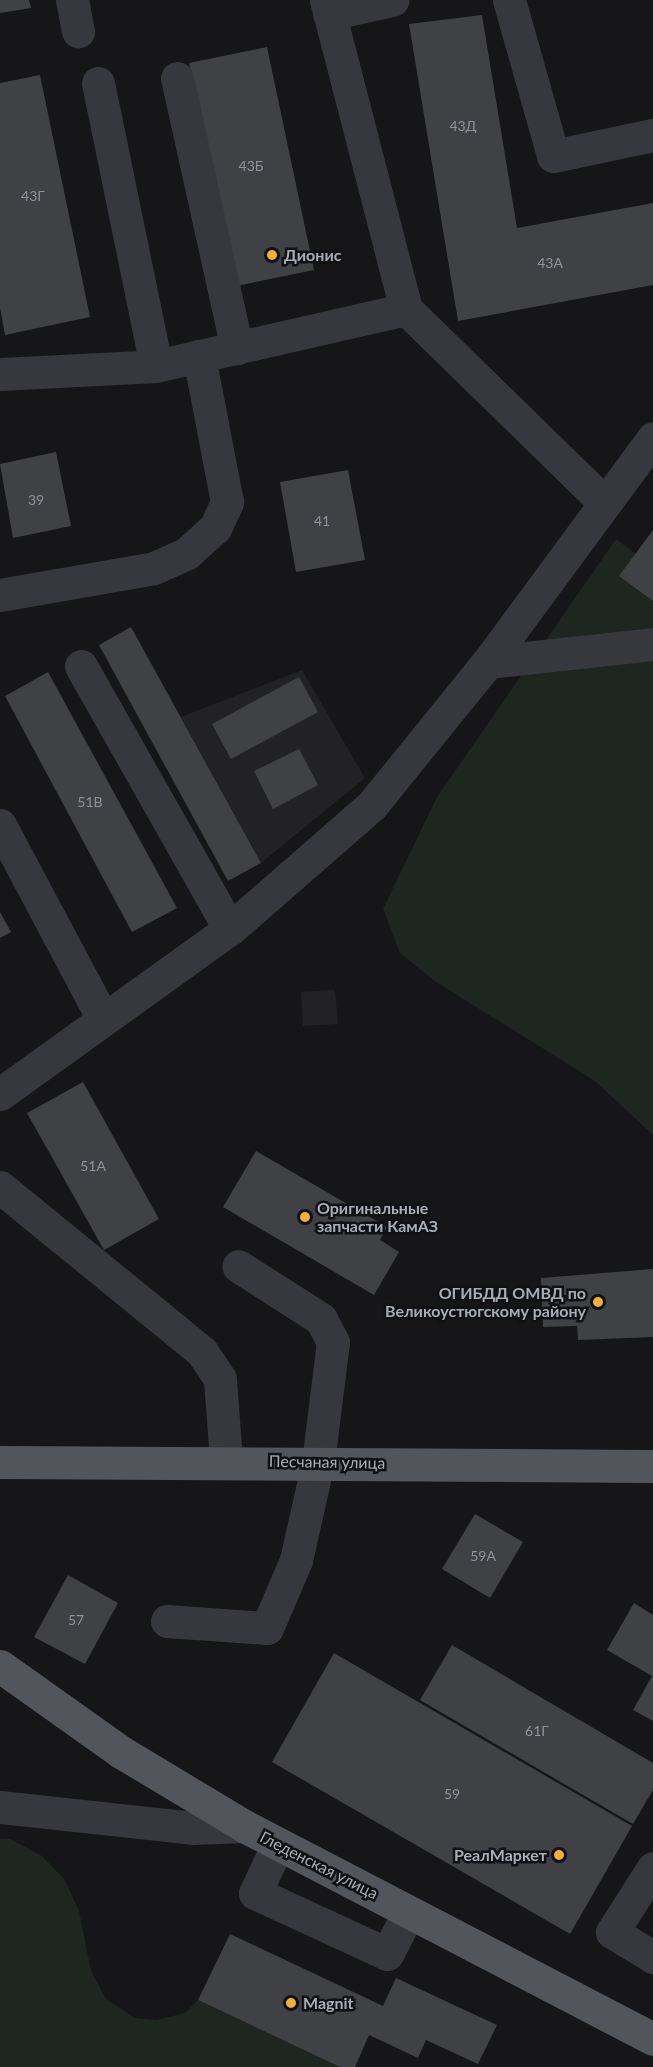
<!DOCTYPE html>
<html>
<head>
<meta charset="utf-8">
<style>
  body { margin:0 }
  #map { position:relative; width:653px; height:2067px; overflow:hidden; background:#161618; font-family:Lato,sans-serif }
  div>[style] { position:absolute }
  [style*='--x'] { left:calc(var(--x)*1px); top:calc(var(--y)*1px); width:calc(var(--w)*1px); rotate:calc(var(--a)*1deg) }
  .built>* { inset:0; background:#222225 }
  .green>* { inset:0; background:#1e261f }
  .building>* { inset:0; background:#404145 }
  .minor>* { height:33px; margin:-16.5px; padding:0 16.5px; transform-origin:16.5px; border-radius:16.5px; background:#37383d }
  .major>* { height:33px; margin:-16.5px; padding:0 16.5px; transform-origin:16.5px; border-radius:16.5px; background:#53555c }
  .dots>* { width:16px; height:16px; translate:-50% -50%; box-sizing:border-box; border:3px solid #111113; border-radius:50% }
  span { translate:-50% -50%; white-space:nowrap; text-align:center; line-height:1.15; -webkit-text-stroke:5px #111113; paint-order:stroke }
  .number-label { font-size:14px; color:#8e929b }
  .number-label span { -webkit-text-stroke-width:0 }
  .poi-label { font-size:16px; color:#a8adb8; font-weight:700 }
  .left { translate:0 -50%; text-align:left }
  .right { translate:-100% -50%; text-align:right }
  .street-label { font-size:16px; color:#a8adb8 }
</style>
</head>
<body>
<div id="map">
  <div class="built">
    <i style="clip-path:polygon(302px 670px,365px 778px,261px 863px,181px 717px)"></i>
    <i style="clip-path:polygon(335px 990px,338px 1024px,303px 1026px,301px 992px)"></i>
  </div>
  <div class="green">
    <i style="clip-path:polygon(616px 539px,653px 567px,653px 1135px,595px 1081px,436px 982px,400px 953px,383px 909px,437px 797px)"></i>
    <i style="clip-path:polygon(0 1839px,10px 1839px,42px 1856px,65px 1880px,79px 1911px,91px 1971px,106px 1999px,135px 2018px,157px 2020px,185px 2013px,198px 2000px,340px 2067px,0 2067px)"></i>
  </div>
  <div class="building">
    <i style="clip-path:polygon(0 0,29px 0,31px 8px,0 13px)"></i>
    <i style="clip-path:polygon(482px 15px,517px 228px,653px 203px,653px 285px,458px 321px,409px 24px)"></i>
    <i style="clip-path:polygon(267px 47px,314px 270px,236px 286px,189px 63px)"></i>
    <i style="clip-path:polygon(40px 75px,90px 317px,5px 335px,0 308px,0 83px)"></i>
    <i style="clip-path:polygon(56px 452px,71px 526px,13px 538px,0 464px)"></i>
    <i style="clip-path:polygon(348px 470px,365px 560px,296px 572px,280px 482px)"></i>
    <i style="clip-path:polygon(653px 530px,653px 601px,619px 576px)"></i>
    <i style="clip-path:polygon(131px 627px,261px 863px,228px 881px,99px 645px)"></i>
    <i style="clip-path:polygon(48px 672px,177px 908px,132px 932px,5px 696px)"></i>
    <i style="clip-path:polygon(299px 677px,318px 712px,231px 759px,212px 724px)"></i>
    <i style="clip-path:polygon(299px 749px,318px 785px,273px 809px,254px 771px)"></i>
    <i style="clip-path:polygon(0 912px,11px 932px,0 938px)"></i>
    <i style="clip-path:polygon(83px 1082px,159px 1219px,104px 1250px,27px 1113px)"></i>
    <i style="clip-path:polygon(256px 1151px,387px 1227px,380px 1240px,399px 1252px,374px 1295px,223px 1207px)"></i>
    <i style="clip-path:polygon(653px 1269px,653px 1337px,578px 1340px,577px 1326px,543px 1327px,541px 1278px)"></i>
    <i style="clip-path:polygon(475px 1514px,523px 1542px,490px 1598px,442px 1569px)"></i>
    <i style="clip-path:polygon(68px 1575px,118px 1603px,85px 1664px,34px 1637px)"></i>
    <i style="clip-path:polygon(634px 1603px,653px 1615px,653px 1721px,633px 1710px,652px 1676px,607px 1650px)"></i>
    <i style="clip-path:polygon(452px 1645px,653px 1763px,653px 1790px,633px 1824px,420px 1700px)"></i>
    <i style="clip-path:polygon(334px 1653px,632px 1826px,570px 1934px,272px 1762px)"></i>
    <i style="clip-path:polygon(230px 1934px,383px 2006px,396px 1978px,497px 2025px,478px 2064px,426px 2040px,418px 2058px,369px 2035px,355px 2067px,340px 2067px,198px 2000px)"></i>
  </div>
  <div class="minor">
    <i style="--x:72;--y:0;--w:32;--a:79"></i>
    <i style="--x:326;--y:0;--w:319;--a:75.5"></i>
    <i style="--x:406;--y:309;--w:277;--a:44.3"></i>
    <i style="--x:509;--y:0;--w:162;--a:74.2"></i>
    <i style="--x:553;--y:156;--w:102;--a:-11.9"></i>
    <i style="--x:329;--y:14;--w:65;--a:-12.5"></i>
    <i style="--x:177;--y:78;--w:277;--a:77.5"></i>
    <i style="--x:98;--y:83;--w:289;--a:78.4"></i>
    <i style="--x:0;--y:374;--w:156;--a:-2.9"></i>
    <i style="--x:156;--y:366;--w:256;--a:-12.8"></i>
    <i style="--x:0;--y:595;--w:156;--a:-9.9"></i>
    <i style="--x:154;--y:568;--w:36;--a:-24"></i>
    <i style="--x:187;--y:553;--w:38;--a:-42"></i>
    <i style="--x:215;--y:528;--w:29;--a:-65"></i>
    <i style="--x:227;--y:502;--w:149;--a:-100.9"></i>
    <i style="--x:488;--y:662;--w:166;--a:-6.2"></i>
    <i style="--x:81;--y:666;--w:302;--a:60.5"></i>
    <i style="--x:0;--y:825;--w:217;--a:62"></i>
    <i style="--x:0;--y:1094;--w:283;--a:-35.7"></i>
    <i style="--x:230;--y:929;--w:189;--a:-41.1"></i>
    <i style="--x:372;--y:805;--w:184;--a:-51"></i>
    <i style="--x:488;--y:662;--w:278;--a:-53.6"></i>
    <i style="--x:0;--y:1187;--w:261;--a:39.2"></i>
    <i style="--x:202;--y:1352;--w:32;--a:56"></i>
    <i style="--x:220;--y:1379;--w:81;--a:85.8"></i>
    <i style="--x:167;--y:1621;--w:100;--a:4"></i>
    <i style="--x:267;--y:1628;--w:74;--a:-66.9"></i>
    <i style="--x:296;--y:1560;--w:100;--a:-77.3"></i>
    <i style="--x:318;--y:1462;--w:121;--a:-82.9"></i>
    <i style="--x:333;--y:1342;--w:26;--a:-118"></i>
    <i style="--x:321;--y:1319;--w:98;--a:-147.4"></i>
    <i style="--x:0;--y:1807;--w:194;--a:6.2"></i>
    <i style="--x:193;--y:1828;--w:51;--a:-2.2"></i>
    <i style="--x:278;--y:1844;--w:54;--a:115.1"></i>
    <i style="--x:255;--y:1893;--w:145;--a:24.8"></i>
    <i style="--x:387;--y:1954;--w:47;--a:-62.4"></i>
    <i style="--x:653;--y:1868;--w:76;--a:122.6"></i>
    <i style="--x:612;--y:1932;--w:48;--a:31.4"></i>
  </div>
  <div class="major">
    <i style="--x:0;--y:1462;--w:653;--a:0.35"></i>
    <i style="--x:0;--y:1666;--w:148;--a:35.4"></i>
    <i style="--x:121;--y:1752;--w:144;--a:31"></i>
    <i style="--x:244;--y:1826;--w:461;--a:27.5"></i>
  </div>
  <div class="dots">
    <i style="left:272px;top:255px;background:#f2b134"></i>
    <i style="left:305px;top:1217px;background:#f2b134"></i>
    <i style="left:598px;top:1302px;background:#f2b134"></i>
    <i style="left:559px;top:1855px;background:#f2b134"></i>
    <i style="left:291px;top:2003px;background:#f2b134"></i>
  </div>
  <div class="number-label">
    <span style="left:463px;top:126px">43Д</span>
    <span style="left:251px;top:166px">43Б</span>
    <span style="left:33px;top:196px">43Г</span>
    <span style="left:550px;top:263px">43А</span>
    <span style="left:36px;top:500px">39</span>
    <span style="left:322px;top:521px">41</span>
    <span style="left:90px;top:802px">51В</span>
    <span style="left:93px;top:1166px">51А</span>
    <span style="left:483px;top:1556px">59А</span>
    <span style="left:76px;top:1620px">57</span>
    <span style="left:537px;top:1731px">61Г</span>
    <span style="left:452px;top:1794px">59</span>
  </div>
  <div class="poi-label">
    <span class="left" style="left:284px;top:255px">Дионис</span>
    <span class="left" style="left:317px;top:1217px">Оригинальные<br>запчасти КамАЗ</span>
    <span class="right" style="left:586px;top:1302px">ОГИБДД ОМВД по<br>Великоустюгскому району</span>
    <span class="right" style="left:547px;top:1855px">РеалМаркет</span>
    <span class="left" style="left:303px;top:2003px">Magnit</span>
  </div>
  <div class="street-label">
    <span style="left:327px;top:1462px;rotate:1deg">Песчаная улица</span>
    <span style="left:319px;top:1865px;rotate:27deg">Гледенская улица</span>
  </div>
</div>
</body>
</html>
